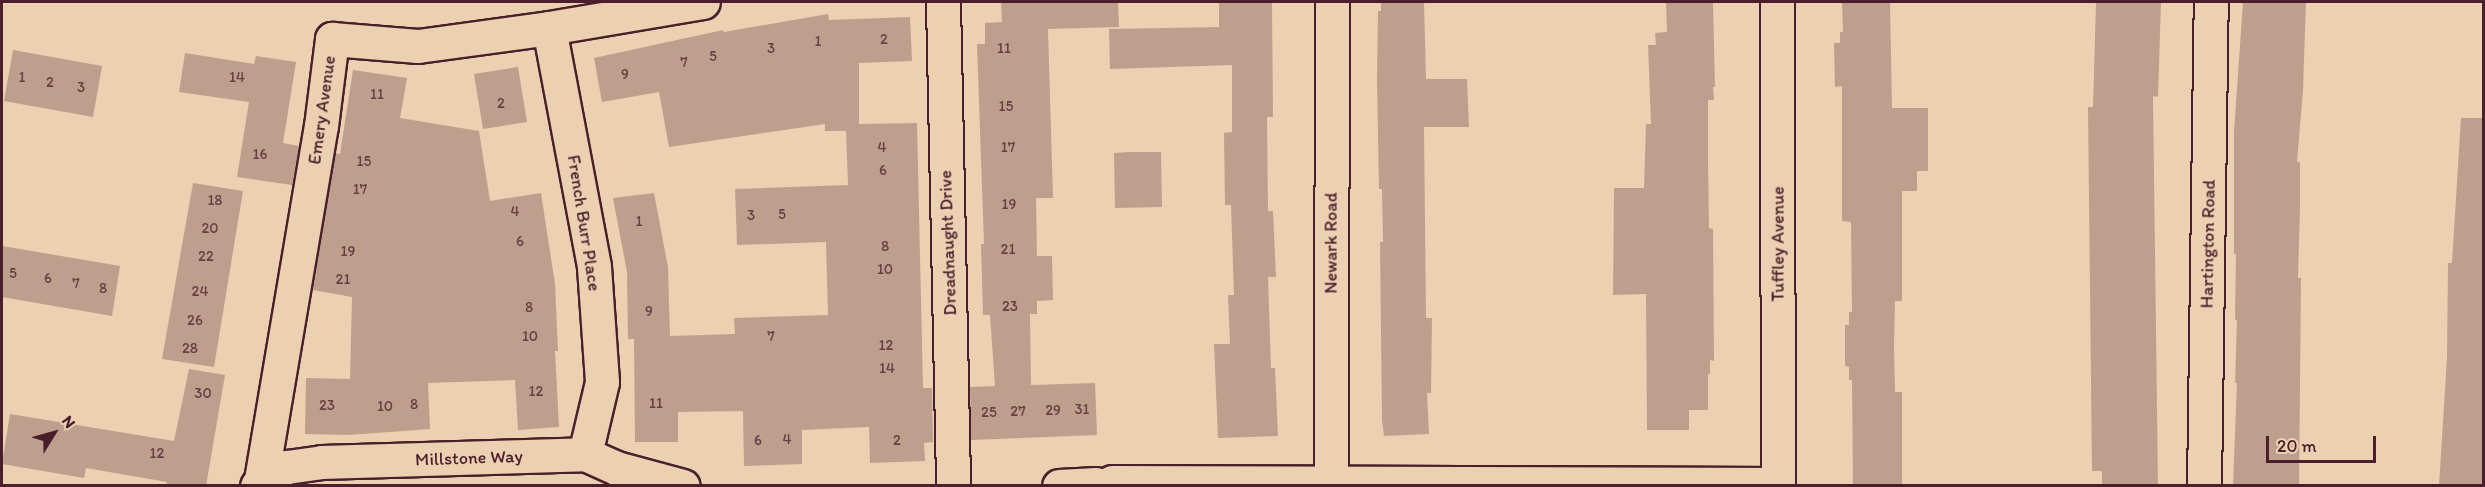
<!DOCTYPE html>
<html>
<head>
<meta charset="utf-8">
<style>
  body { margin:0 }
  #map { position:relative; width:2485px; height:487px; overflow:hidden; background:#ebd0b2; font-family:Itim,sans-serif }
  div>[style] { position:absolute }
  [style*='--x'] { left:calc(var(--x)*1px); top:calc(var(--y)*1px); width:calc(var(--w)*1px); rotate:calc(var(--a)*1deg) }
  .building>* { inset:0; background:#be9f8d }
  .roads { filter:drop-shadow(2px 0 #4a1f2b) drop-shadow(-2px 0 #4a1f2b) drop-shadow(0 2px #4a1f2b) drop-shadow(0 -2px #4a1f2b) }
  .street>* { height:33px; margin:-16.5px; padding:0 16.5px; transform-origin:16.5px; border-radius:16.5px; background:#ebd0b2 }
  span { translate:-50% -50%; white-space:nowrap; text-align:center; line-height:1.15; -webkit-text-stroke:5px #ebd0b2; paint-order:stroke }
  .number-label { font-size:15px; color:#673f44 }
  .number-label span { -webkit-text-stroke-width:0 }
  .street-label { font-size:18px; color:#4a1f2b }
  .frame { position:absolute; inset:0; border:3px solid #4a1f2b; pointer-events:none }
  .north { position:absolute; left:24px; top:403px; width:60px; height:60px; -webkit-text-stroke:4px #ebd0b2; paint-order:stroke; rotate:53deg; font-size:16px; font-weight:700; line-height:24px; text-align:center; color:#4a1f2b }
  .north::after { content:''; display:block; margin:auto; width:21px; height:27px; background:#4a1f2b; clip-path:polygon(50% 0,100% 100%,50% 72%,0 100%) }
  .scale { position:absolute; left:2266px; top:436px; width:110px; height:27px; box-sizing:border-box; border:3px solid #4a1f2b; border-top:0; padding-left:8px; font-size:18px; line-height:21px; white-space:nowrap; color:#4a1f2b; -webkit-text-stroke:4px #ebd0b2; paint-order:stroke }
</style>
</head>
<body>
<div id="map">
  <div class="building">
    <i style="clip-path:polygon(1001px 2px,1118px 2px,1119px 27px,1048px 29px,1053px 198px,1036px 198px,1037px 256px,1052px 256px,1053px 300px,1037px 301px,1037px 314px,1030px 314px,1031px 385px,1095px 383px,1097px 435px,971px 440px,970px 387px,995px 386px,990px 315px,983px 315px,981px 244px,984px 244px,977px 44px,985px 44px,985px 23px,1002px 22px)"></i>
    <i style="clip-path:polygon(1219px 2px,1272px 2px,1273px 117px,1267px 117px,1268px 211px,1273px 211px,1276px 277px,1268px 277px,1271px 368px,1275px 368px,1278px 436px,1218px 438px,1214px 344px,1230px 344px,1228px 295px,1234px 295px,1231px 205px,1225px 205px,1224px 133px,1232px 132px,1232px 65px,1110px 69px,1109px 29px,1219px 27px)"></i>
    <i style="clip-path:polygon(1381px 2px,1424px 2px,1426px 79px,1467px 79px,1469px 127px,1424px 127px,1426px 318px,1432px 318px,1431px 393px,1427px 393px,1429px 434px,1384px 436px,1382px 420px,1380px 242px,1383px 242px,1382px 189px,1379px 189px,1377px 80px,1378px 11px,1381px 11px)"></i>
    <i style="clip-path:polygon(1666px 2px,1713px 2px,1715px 87px,1713px 87px,1714px 100px,1708px 100px,1708px 159px,1709px 228px,1713px 229px,1714px 361px,1710px 360px,1710px 374px,1708px 374px,1708px 410px,1689px 410px,1689px 430px,1647px 430px,1646px 294px,1613px 295px,1614px 188px,1644px 188px,1646px 124px,1651px 124px,1648px 45px,1656px 45px,1655px 33px,1667px 32px)"></i>
    <i style="clip-path:polygon(1842px 2px,1890px 2px,1892px 108px,1928px 108px,1928px 171px,1917px 171px,1917px 191px,1902px 191px,1902px 301px,1895px 301px,1894px 346px,1895px 392px,1902px 392px,1902px 486px,1853px 486px,1852px 380px,1849px 380px,1849px 367px,1845px 366px,1845px 325px,1849px 325px,1849px 312px,1852px 312px,1851px 222px,1842px 221px,1842px 86px,1835px 87px,1834px 43px,1840px 43px,1840px 32px,1843px 32px)"></i>
    <i style="clip-path:polygon(2096px 2px,2161px 2px,2158px 97px,2153px 96px,2158px 486px,2102px 486px,2102px 471px,2092px 471px,2088px 107px,2093px 107px)"></i>
    <i style="clip-path:polygon(2243px 2px,2306px 2px,2303px 90px,2297px 162px,2300px 162px,2300px 207px,2298px 278px,2301px 278px,2299px 486px,2233px 486px,2237px 383px,2235px 383px,2237px 320px,2235px 320px,2236px 254px,2234px 254px,2234px 132px)"></i>
    <i style="clip-path:polygon(828px 14px,829px 20px,910px 17px,912px 61px,859px 63px,859px 124px,917px 123px,923px 388px,932px 388px,933px 442px,924px 443px,925px 461px,870px 463px,869px 427px,802px 430px,802px 464px,744px 466px,743px 411px,678px 412px,678px 442px,635px 442px,634px 339px,628px 339px,627px 272px,613px 198px,654px 193px,668px 267px,670px 336px,735px 334px,734px 318px,828px 315px,826px 242px,737px 245px,735px 189px,848px 185px,846px 131px,825px 131px,825px 124px,669px 147px,659px 92px,602px 102px,594px 58px,723px 30px,724px 32px)"></i>
    <i style="clip-path:polygon(13px 50px,102px 66px,93px 117px,4px 101px)"></i>
    <i style="clip-path:polygon(185px 53px,254px 64px,256px 56px,296px 62px,283px 143px,299px 146px,292px 185px,237px 177px,249px 102px,179px 92px)"></i>
    <i style="clip-path:polygon(518px 67px,527px 122px,483px 129px,474px 74px)"></i>
    <i style="clip-path:polygon(353px 70px,407px 78px,400px 118px,479px 131px,490px 201px,541px 193px,555px 284px,558px 351px,555px 351px,559px 427px,518px 430px,515px 380px,428px 383px,430px 429px,348px 435px,305px 434px,306px 378px,350px 379px,352px 297px,313px 290px,335px 153px,340px 154px)"></i>
    <i style="clip-path:polygon(2461px 118px,2484px 118px,2484px 486px,2439px 486px,2447px 358px,2448px 263px,2452px 263px)"></i>
    <i style="clip-path:polygon(1130px 152px,1161px 152px,1162px 207px,1115px 208px,1114px 153px)"></i>
    <i style="clip-path:polygon(193px 183px,243px 191px,214px 367px,162px 359px)"></i>
    <i style="clip-path:polygon(2px 246px,120px 266px,112px 316px,2px 297px)"></i>
    <i style="clip-path:polygon(189px 369px,225px 375px,206px 486px,166px 486px,167px 482px,86px 468px,84px 478px,2px 464px,10px 414px,174px 441px)"></i>
  </div>
  <div class="roads">
    <div class="street">
      <i style="--x:943;--y:2;--w:484;--a:88.8"></i>
      <i style="--x:1777;--y:2;--w:484;--a:89.9"></i>
      <i style="--x:549;--y:28;--w:243;--a:79.3"></i>
      <i style="--x:594;--y:267;--w:115;--a:86"></i>
      <i style="--x:602;--y:382;--w:74;--a:103.3"></i>
      <i style="--x:261;--y:480;--w:359;--a:-80.4"></i>
      <i style="--x:321;--y:126;--w:88;--a:-82.8"></i>
      <i style="--x:332;--y:39;--w:86;--a:4.7"></i>
      <i style="--x:418;--y:46;--w:132;--a:-7.8"></i>
      <i style="--x:549;--y:28;--w:156;--a:-9.6"></i>
      <i style="--x:1112;--y:482;--w:666;--a:0.17"></i>
      <i style="--x:1331;--y:485;--w:483;--a:-89.9"></i>
      <i style="--x:257;--y:486;--w:7;--a:-56"></i>
      <i style="--x:261;--y:480;--w:29;--a:-27"></i>
      <i style="--x:287;--y:467;--w:34;--a:-8"></i>
      <i style="--x:321;--y:462;--w:264;--a:-1.7"></i>
      <i style="--x:585;--y:454;--w:34;--a:24"></i>
      <i style="--x:616;--y:468;--w:69;--a:15"></i>
      <i style="--x:1059;--y:486;--w:37;--a:-3"></i>
      <i style="--x:2204;--y:486;--w:484;--a:-89.2"></i>
    </div>
  </div>
  <div class="number-label">
    <span style="left:884px;top:40px">2</span>
    <span style="left:818px;top:42px">1</span>
    <span style="left:771px;top:49px">3</span>
    <span style="left:1004px;top:49px">11</span>
    <span style="left:713px;top:57px">5</span>
    <span style="left:684px;top:63px">7</span>
    <span style="left:625px;top:75px">9</span>
    <span style="left:22px;top:78px">1</span>
    <span style="left:237px;top:78px">14</span>
    <span style="left:50px;top:83px">2</span>
    <span style="left:81px;top:88px">3</span>
    <span style="left:377px;top:95px">11</span>
    <span style="left:501px;top:104px">2</span>
    <span style="left:1006px;top:107px">15</span>
    <span style="left:882px;top:148px">4</span>
    <span style="left:1008px;top:148px">17</span>
    <span style="left:260px;top:155px">16</span>
    <span style="left:364px;top:162px">15</span>
    <span style="left:883px;top:171px">6</span>
    <span style="left:360px;top:190px">17</span>
    <span style="left:215px;top:201px">18</span>
    <span style="left:1009px;top:205px">19</span>
    <span style="left:515px;top:212px">4</span>
    <span style="left:782px;top:215px">5</span>
    <span style="left:751px;top:216px">3</span>
    <span style="left:639px;top:222px">1</span>
    <span style="left:210px;top:229px">20</span>
    <span style="left:520px;top:242px">6</span>
    <span style="left:885px;top:247px">8</span>
    <span style="left:1008px;top:250px">21</span>
    <span style="left:348px;top:252px">19</span>
    <span style="left:206px;top:257px">22</span>
    <span style="left:885px;top:270px">10</span>
    <span style="left:13px;top:274px">5</span>
    <span style="left:48px;top:279px">6</span>
    <span style="left:343px;top:280px">21</span>
    <span style="left:76px;top:284px">7</span>
    <span style="left:103px;top:289px">8</span>
    <span style="left:200px;top:292px">24</span>
    <span style="left:1010px;top:307px">23</span>
    <span style="left:529px;top:308px">8</span>
    <span style="left:649px;top:312px">9</span>
    <span style="left:195px;top:321px">26</span>
    <span style="left:530px;top:337px">10</span>
    <span style="left:771px;top:337px">7</span>
    <span style="left:886px;top:346px">12</span>
    <span style="left:190px;top:349px">28</span>
    <span style="left:887px;top:369px">14</span>
    <span style="left:536px;top:392px">12</span>
    <span style="left:203px;top:394px">30</span>
    <span style="left:656px;top:404px">11</span>
    <span style="left:414px;top:405px">8</span>
    <span style="left:327px;top:406px">23</span>
    <span style="left:385px;top:407px">10</span>
    <span style="left:1082px;top:410px">31</span>
    <span style="left:1053px;top:411px">29</span>
    <span style="left:1018px;top:412px">27</span>
    <span style="left:989px;top:413px">25</span>
    <span style="left:787px;top:440px">4</span>
    <span style="left:758px;top:441px">6</span>
    <span style="left:897px;top:441px">2</span>
    <span style="left:157px;top:454px">12</span>
  </div>
  <div class="street-label">
    <span style="left:322px;top:110px;rotate:-82deg">Emery Avenue</span>
    <span style="left:584px;top:223px;rotate:81deg">French Burr Place</span>
    <span style="left:948px;top:243px;rotate:-92deg">Dreadnaught Drive</span>
    <span style="left:1331px;top:243px;rotate:-90deg">Newark Road</span>
    <span style="left:1778px;top:244px;rotate:-90deg">Tuffley Avenue</span>
    <span style="left:2208px;top:244px;rotate:-89deg">Hartington Road</span>
    <span style="left:469px;top:458px;rotate:-2deg">Millstone Way</span>
  </div>
  <div class="frame"></div>
  <div class="north">N</div>
  <div class="scale">20 m</div>
</div>
</body>
</html>
